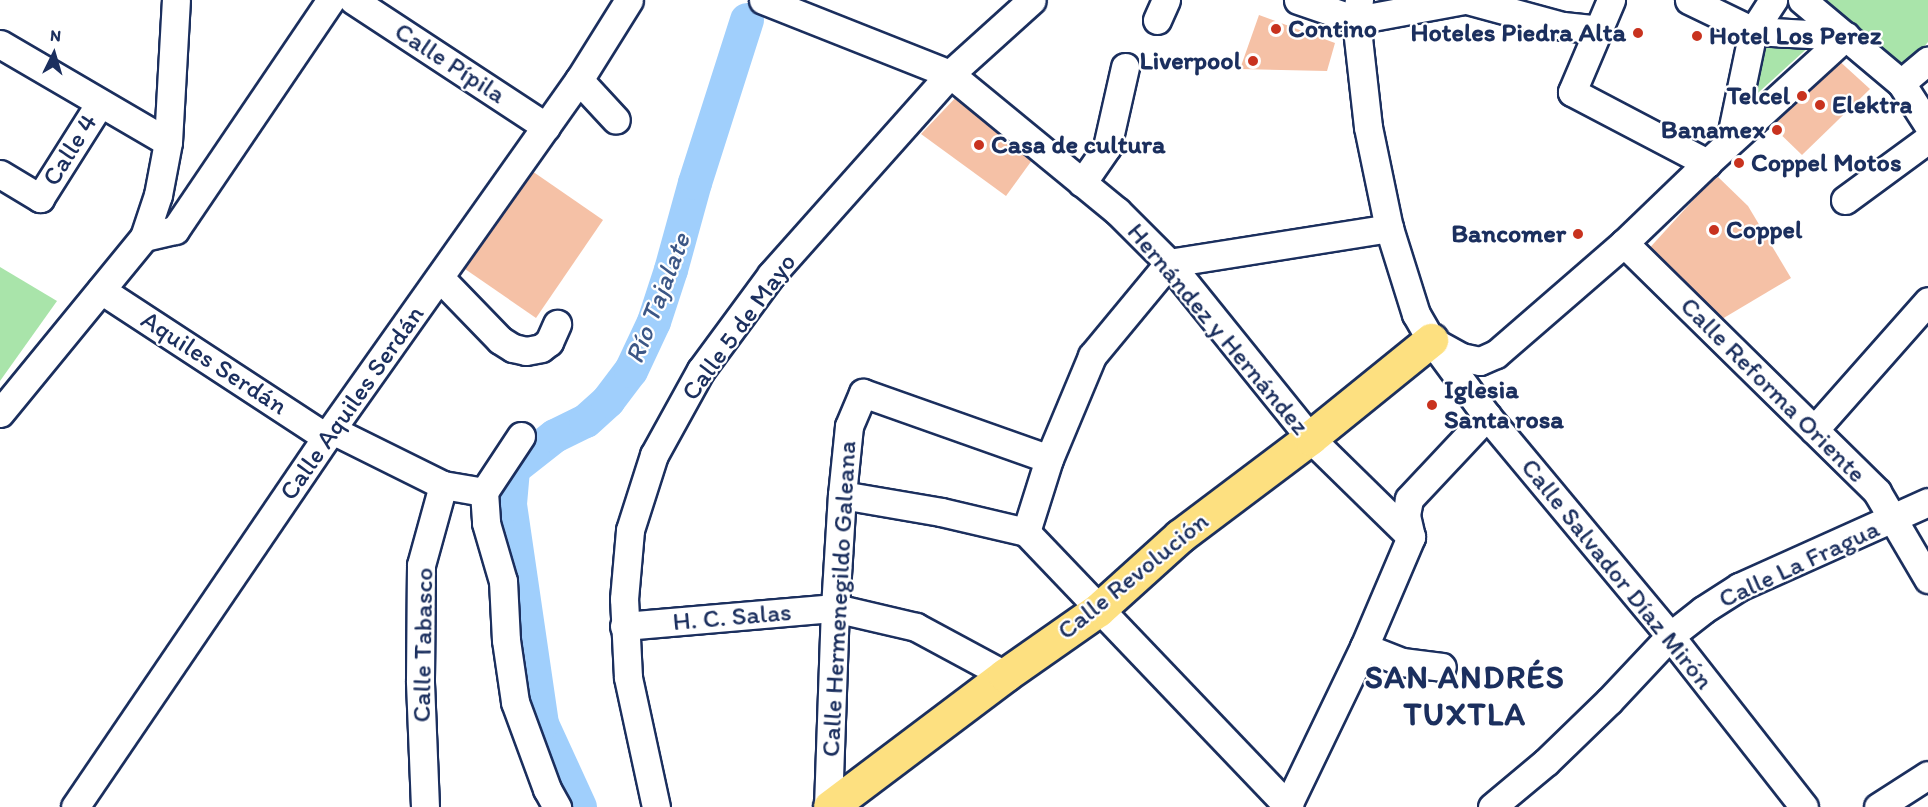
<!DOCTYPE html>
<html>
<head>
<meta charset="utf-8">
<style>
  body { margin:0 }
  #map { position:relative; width:1928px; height:807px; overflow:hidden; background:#fff; font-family:Itim,sans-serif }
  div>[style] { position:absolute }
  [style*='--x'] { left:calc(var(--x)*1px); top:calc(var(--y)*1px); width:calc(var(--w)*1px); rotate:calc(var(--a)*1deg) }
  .green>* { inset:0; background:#a9e4aa }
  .river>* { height:34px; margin:-17px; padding:0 17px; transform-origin:17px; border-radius:17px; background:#a0cffc }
  .building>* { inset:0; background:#f5c1a6 }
  .roads { filter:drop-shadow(2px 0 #1b2f5e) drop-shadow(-2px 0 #1b2f5e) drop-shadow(0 2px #1b2f5e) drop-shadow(0 -2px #1b2f5e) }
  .minor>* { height:27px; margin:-13.5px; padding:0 13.5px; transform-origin:13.5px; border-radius:13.5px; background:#fff }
  .major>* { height:33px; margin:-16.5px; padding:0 16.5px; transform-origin:16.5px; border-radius:16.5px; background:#fde080 }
  .dots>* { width:16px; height:16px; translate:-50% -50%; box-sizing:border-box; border:3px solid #fff; border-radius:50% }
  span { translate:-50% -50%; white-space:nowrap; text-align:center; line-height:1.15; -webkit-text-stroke:4.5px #fff; paint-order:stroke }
  .poi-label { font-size:26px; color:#1b2f5e; font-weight:700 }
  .left { translate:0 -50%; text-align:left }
  .right { translate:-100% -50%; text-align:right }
  .street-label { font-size:26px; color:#1b2f5e }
  .water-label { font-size:27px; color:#3c5786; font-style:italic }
  .district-label { font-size:32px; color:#1b2f5e; font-weight:700; letter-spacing:1.5px }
  .north { position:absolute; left:24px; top:24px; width:60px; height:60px; -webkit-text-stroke:4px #fff; paint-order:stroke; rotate:5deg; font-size:16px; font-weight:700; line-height:24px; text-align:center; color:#1b2f5e }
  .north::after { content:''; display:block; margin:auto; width:21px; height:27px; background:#1b2f5e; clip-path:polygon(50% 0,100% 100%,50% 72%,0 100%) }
</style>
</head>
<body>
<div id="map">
  <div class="green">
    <i style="clip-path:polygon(1823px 0,1928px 0,1928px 42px,1906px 68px)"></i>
    <i style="clip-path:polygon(1764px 38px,1812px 44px,1749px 101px)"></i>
    <i style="clip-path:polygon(0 267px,57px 301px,0 381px)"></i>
  </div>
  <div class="river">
    <i style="--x:580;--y:807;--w:91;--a:-114.6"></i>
    <i style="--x:542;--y:724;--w:222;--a:-98.3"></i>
    <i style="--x:510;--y:504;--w:35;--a:-85"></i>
    <i style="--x:513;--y:469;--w:53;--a:-38.2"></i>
    <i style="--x:555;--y:436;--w:34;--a:-26"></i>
    <i style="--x:586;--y:421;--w:30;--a:-42"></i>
    <i style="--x:608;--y:401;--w:38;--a:-53"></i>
    <i style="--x:631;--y:371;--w:54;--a:-64.9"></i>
    <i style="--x:654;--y:322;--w:55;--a:-71.9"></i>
    <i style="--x:671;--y:270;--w:90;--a:-74.6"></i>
    <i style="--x:695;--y:183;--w:171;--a:-72.3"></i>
  </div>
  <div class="building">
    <i style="clip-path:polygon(1259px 15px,1335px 43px,1327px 71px,1240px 69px)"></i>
    <i style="clip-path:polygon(1836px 58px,1870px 89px,1802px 155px,1768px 122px)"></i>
    <i style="clip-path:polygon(960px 93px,1035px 156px,1006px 196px,921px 134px)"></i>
    <i style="clip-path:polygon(532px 171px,603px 220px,536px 318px,465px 269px)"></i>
    <i style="clip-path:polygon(1716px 175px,1748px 206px,1791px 278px,1717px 322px,1645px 253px)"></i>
  </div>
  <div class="roads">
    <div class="minor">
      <i style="--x:353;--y:0;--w:231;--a:33.3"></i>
      <i style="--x:763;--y:0;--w:201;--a:21.6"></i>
      <i style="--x:950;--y:74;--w:216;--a:39.4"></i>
      <i style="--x:1117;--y:211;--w:74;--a:45"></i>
      <i style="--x:1169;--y:263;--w:225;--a:51.1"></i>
      <i style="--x:1310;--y:438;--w:141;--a:44.4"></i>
      <i style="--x:1298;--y:0;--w:61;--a:19"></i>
      <i style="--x:1356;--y:20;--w:110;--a:-10.5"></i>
      <i style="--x:1359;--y:0;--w:20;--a:99"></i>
      <i style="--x:1356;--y:20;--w:108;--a:83.6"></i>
      <i style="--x:1368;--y:127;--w:103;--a:78.3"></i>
      <i style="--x:1389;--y:228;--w:90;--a:72.6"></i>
      <i style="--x:1416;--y:314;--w:30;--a:60"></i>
      <i style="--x:1431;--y:340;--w:94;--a:53.6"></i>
      <i style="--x:1487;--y:416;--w:286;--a:50.2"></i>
      <i style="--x:1670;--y:636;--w:217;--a:51.9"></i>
      <i style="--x:1467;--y:0;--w:99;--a:15.2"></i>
      <i style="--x:1563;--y:26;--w:36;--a:6"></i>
      <i style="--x:1611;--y:0;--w:100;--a:113"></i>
      <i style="--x:1572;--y:92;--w:153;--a:27.7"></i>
      <i style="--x:1689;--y:0;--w:71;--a:25.8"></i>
      <i style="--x:1753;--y:31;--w:93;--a:3.1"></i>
      <i style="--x:1802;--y:0;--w:129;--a:40"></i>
      <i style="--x:1901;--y:83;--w:50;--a:57.3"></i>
      <i style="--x:1157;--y:20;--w:22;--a:-66"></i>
      <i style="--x:0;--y:44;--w:194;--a:30.3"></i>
      <i style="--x:579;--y:80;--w:54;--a:47.2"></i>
      <i style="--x:1901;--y:83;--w:35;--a:-40"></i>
      <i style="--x:1730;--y:141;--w:112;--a:-78.2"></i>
      <i style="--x:1753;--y:31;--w:37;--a:-57"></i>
      <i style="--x:0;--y:174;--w:47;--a:31"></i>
      <i style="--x:40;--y:198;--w:112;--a:-57.7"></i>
      <i style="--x:1082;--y:183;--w:44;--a:-55.2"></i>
      <i style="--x:1107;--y:147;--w:82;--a:-77.3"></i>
      <i style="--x:1845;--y:200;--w:103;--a:-36.3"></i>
      <i style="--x:144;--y:237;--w:44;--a:-71.6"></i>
      <i style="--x:158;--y:195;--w:54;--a:-79.3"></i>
      <i style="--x:168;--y:142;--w:142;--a:-86.8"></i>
      <i style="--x:1624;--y:243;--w:355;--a:44.5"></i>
      <i style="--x:1877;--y:492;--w:101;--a:59.6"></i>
      <i style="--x:440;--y:278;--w:86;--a:45.9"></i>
      <i style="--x:500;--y:340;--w:15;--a:32"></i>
      <i style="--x:513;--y:348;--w:13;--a:13"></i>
      <i style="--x:526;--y:351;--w:15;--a:-11"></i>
      <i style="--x:541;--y:348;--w:10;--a:-37"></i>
      <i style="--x:549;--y:342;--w:20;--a:-66"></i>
      <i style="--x:101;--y:290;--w:269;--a:33.2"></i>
      <i style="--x:1436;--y:343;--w:29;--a:29"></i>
      <i style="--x:1461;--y:357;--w:19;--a:12"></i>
      <i style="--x:1480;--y:361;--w:17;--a:-24"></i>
      <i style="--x:1496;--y:354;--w:169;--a:-40.9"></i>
      <i style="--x:1624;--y:243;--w:115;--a:-43.9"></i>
      <i style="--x:1707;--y:163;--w:188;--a:-42.4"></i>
      <i style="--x:0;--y:413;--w:227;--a:-50.7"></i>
      <i style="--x:144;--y:237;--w:32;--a:-13"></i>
      <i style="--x:175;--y:230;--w:278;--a:-55.9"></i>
      <i style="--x:332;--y:430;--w:124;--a:26.4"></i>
      <i style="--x:443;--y:485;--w:42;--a:9.7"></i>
      <i style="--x:1814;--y:430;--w:172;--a:-48.5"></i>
      <i style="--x:521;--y:436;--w:67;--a:123.5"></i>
      <i style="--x:484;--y:492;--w:31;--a:86"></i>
      <i style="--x:486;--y:523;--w:60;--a:73.7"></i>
      <i style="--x:503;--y:581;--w:59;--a:87.1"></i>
      <i style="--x:506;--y:640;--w:63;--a:81.7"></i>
      <i style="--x:515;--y:702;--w:93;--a:69.8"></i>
      <i style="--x:547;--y:789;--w:21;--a:61"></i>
      <i style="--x:842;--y:495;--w:100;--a:9.7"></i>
      <i style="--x:941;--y:512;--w:87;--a:13.2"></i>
      <i style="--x:1026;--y:532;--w:77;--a:-72.5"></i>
      <i style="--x:1049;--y:459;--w:112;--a:-67.3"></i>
      <i style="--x:1092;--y:356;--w:121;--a:-50.4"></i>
      <i style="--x:1169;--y:263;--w:223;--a:-9"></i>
      <i style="--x:1026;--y:532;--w:381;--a:46.3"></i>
      <i style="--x:624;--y:626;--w:212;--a:-4.9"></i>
      <i style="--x:835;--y:608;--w:83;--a:13.2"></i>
      <i style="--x:916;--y:627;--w:101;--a:28.3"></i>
      <i style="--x:1364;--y:647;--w:41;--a:21.5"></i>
      <i style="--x:1402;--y:662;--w:40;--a:7.1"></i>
      <i style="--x:75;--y:807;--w:447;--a:-55.8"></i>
      <i style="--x:326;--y:437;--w:438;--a:-54.7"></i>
      <i style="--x:579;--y:80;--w:94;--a:-58"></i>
      <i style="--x:425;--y:807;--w:127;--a:-92.3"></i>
      <i style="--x:420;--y:680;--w:115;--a:-89.5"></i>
      <i style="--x:421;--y:565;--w:83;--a:-74.6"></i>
      <i style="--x:656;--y:807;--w:133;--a:-102.2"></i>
      <i style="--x:628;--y:677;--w:78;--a:-92.9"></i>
      <i style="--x:624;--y:599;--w:69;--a:-85"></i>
      <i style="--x:630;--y:530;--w:79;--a:-72.3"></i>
      <i style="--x:654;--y:455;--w:97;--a:-61.1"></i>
      <i style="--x:701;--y:370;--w:118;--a:-53.6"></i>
      <i style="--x:771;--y:275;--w:269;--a:-48.3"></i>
      <i style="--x:950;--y:74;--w:110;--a:-42.1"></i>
      <i style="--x:828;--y:807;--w:199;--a:-88"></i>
      <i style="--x:835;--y:608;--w:113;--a:-86.5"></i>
      <i style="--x:842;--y:495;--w:69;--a:-84.2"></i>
      <i style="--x:849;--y:426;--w:36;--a:-67"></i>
      <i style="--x:863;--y:393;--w:197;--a:19.5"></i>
      <i style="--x:1287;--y:807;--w:178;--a:-64.3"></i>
      <i style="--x:1364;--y:647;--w:120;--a:-66.9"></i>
      <i style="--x:1411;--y:537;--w:23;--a:-103"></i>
      <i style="--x:1406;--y:515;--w:16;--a:-79"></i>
      <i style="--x:1409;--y:499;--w:114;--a:-46.8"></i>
      <i style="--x:1492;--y:807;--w:70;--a:-39.8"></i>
      <i style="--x:1546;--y:762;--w:88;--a:-44.1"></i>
      <i style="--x:1609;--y:701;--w:89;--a:-46.8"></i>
      <i style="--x:1670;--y:636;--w:42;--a:-38.2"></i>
      <i style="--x:1703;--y:610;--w:43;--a:-32.6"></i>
      <i style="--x:1739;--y:587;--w:207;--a:-24.2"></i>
      <i style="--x:1878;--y:807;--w:59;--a:-32.6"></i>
    </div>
    <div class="major">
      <i style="--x:830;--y:807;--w:219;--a:-37"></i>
      <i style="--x:1005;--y:675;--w:113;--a:-35"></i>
      <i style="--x:1098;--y:610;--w:110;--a:-42.1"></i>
      <i style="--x:1180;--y:536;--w:163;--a:-37"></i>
      <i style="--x:1310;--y:438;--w:156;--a:-39"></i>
    </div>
  </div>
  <div class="dots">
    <i style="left:1276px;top:29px;background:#c8321e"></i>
    <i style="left:1638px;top:33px;background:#c8321e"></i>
    <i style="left:1697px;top:36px;background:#c8321e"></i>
    <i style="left:1253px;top:61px;background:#c8321e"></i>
    <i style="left:1802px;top:96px;background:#c8321e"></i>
    <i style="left:1820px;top:105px;background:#c8321e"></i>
    <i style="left:1777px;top:130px;background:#c8321e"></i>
    <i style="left:979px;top:145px;background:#c8321e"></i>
    <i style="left:1739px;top:163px;background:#c8321e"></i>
    <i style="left:1714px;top:230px;background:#c8321e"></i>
    <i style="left:1578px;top:234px;background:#c8321e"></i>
    <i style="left:1432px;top:405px;background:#c8321e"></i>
  </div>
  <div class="poi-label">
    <span class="left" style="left:1288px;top:29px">Contino</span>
    <span class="right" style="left:1626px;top:33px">Hoteles Piedra Alta</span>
    <span class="left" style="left:1709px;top:36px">Hotel Los Perez</span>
    <span class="right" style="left:1241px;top:61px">Liverpool</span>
    <span class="right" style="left:1790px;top:96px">Telcel</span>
    <span class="left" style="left:1832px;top:105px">Elektra</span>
    <span class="right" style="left:1765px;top:130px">Banamex</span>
    <span class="left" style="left:991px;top:145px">Casa de cultura</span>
    <span class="left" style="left:1751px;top:163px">Coppel Motos</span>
    <span class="left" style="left:1726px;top:230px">Coppel</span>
    <span class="right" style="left:1566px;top:234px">Bancomer</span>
    <span class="left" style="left:1444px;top:405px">Iglesia<br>Santa rosa</span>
  </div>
  <div class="street-label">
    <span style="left:450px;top:63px;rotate:33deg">Calle Pípila</span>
    <span style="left:70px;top:150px;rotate:-58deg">Calle 4</span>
    <span style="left:739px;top:327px;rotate:-54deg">Calle 5 de Mayo</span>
    <span style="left:1218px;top:329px;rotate:50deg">Hernández y Hernández</span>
    <span style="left:214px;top:363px;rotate:33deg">Aquiles Serdán</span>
    <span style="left:1773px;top:390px;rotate:45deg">Calle Reforma Oriente</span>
    <span style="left:352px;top:403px;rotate:-55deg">Calle Aquiles Serdán</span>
    <span style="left:1799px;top:564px;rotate:-25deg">Calle La Fragua</span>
    <span style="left:1617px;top:574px;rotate:51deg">Calle Salvador Díaz Mirón</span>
    <span style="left:1133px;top:576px;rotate:-39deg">Calle Revolución</span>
    <span style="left:839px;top:599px;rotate:-87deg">Calle Hermenegildo Galeana</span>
    <span style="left:732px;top:617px;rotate:-5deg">H. C. Salas</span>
    <span style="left:423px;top:645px;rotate:-89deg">Calle Tabasco</span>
  </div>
  <div class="water-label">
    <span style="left:657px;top:298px;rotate:-69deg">Río Tajalate</span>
  </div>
  <div class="district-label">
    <span style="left:1465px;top:696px">SAN ANDRÉS<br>TUXTLA</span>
  </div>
  <div class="north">N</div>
</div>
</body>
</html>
